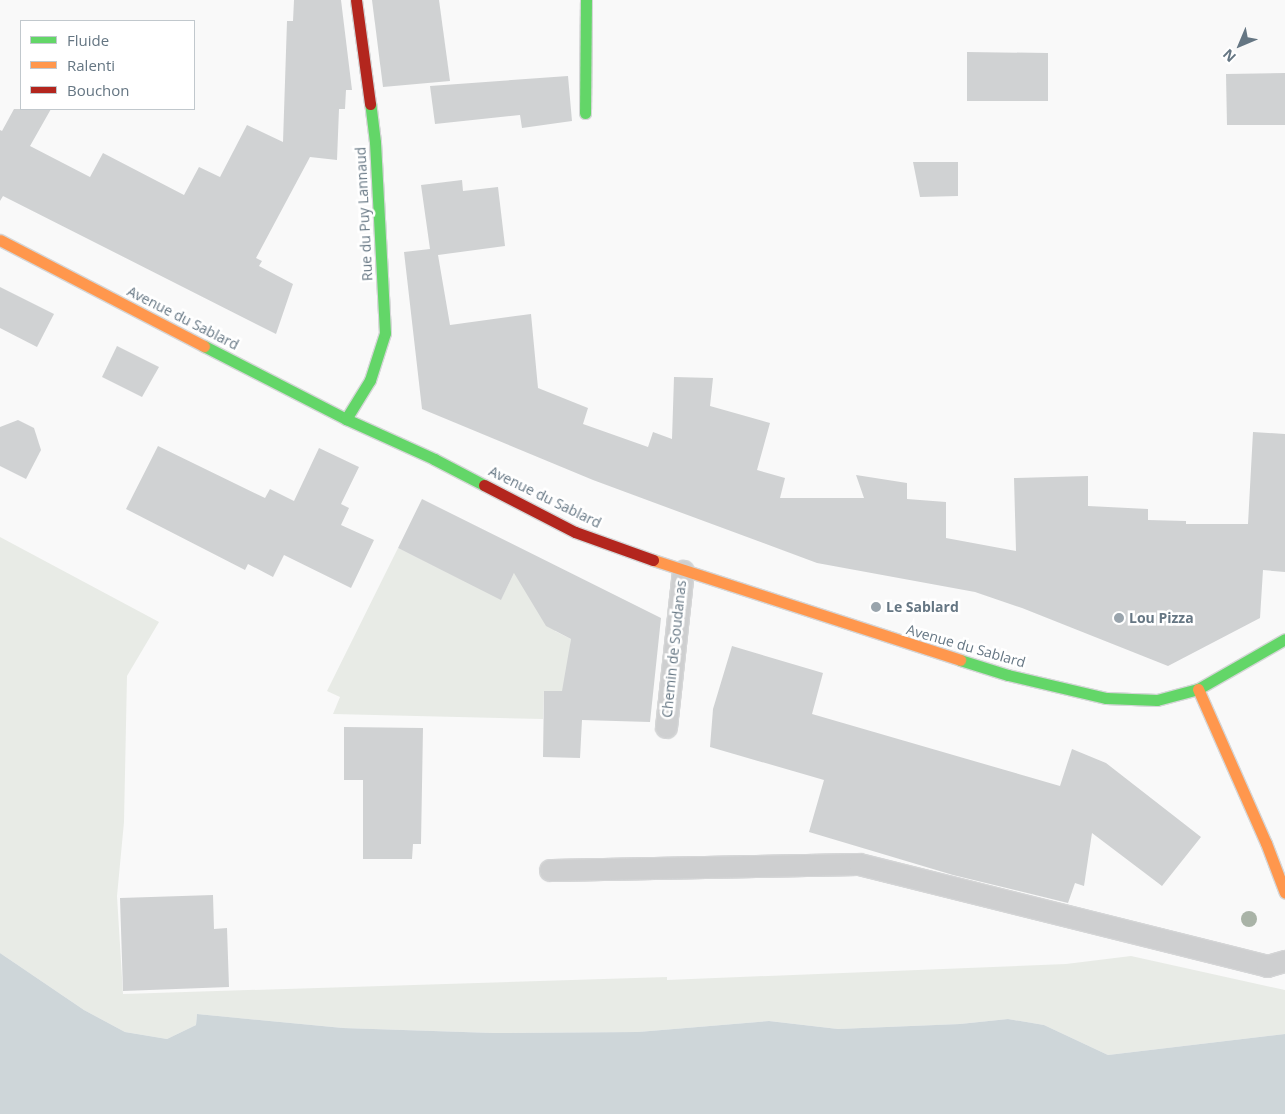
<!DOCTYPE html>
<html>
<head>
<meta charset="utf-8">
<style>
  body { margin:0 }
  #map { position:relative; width:1285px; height:1114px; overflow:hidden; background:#f9f9f9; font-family:"Open Sans",sans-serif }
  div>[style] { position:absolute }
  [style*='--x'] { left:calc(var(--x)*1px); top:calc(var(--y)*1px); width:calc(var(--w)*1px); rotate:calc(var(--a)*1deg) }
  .green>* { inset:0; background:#e8ebe6 }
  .water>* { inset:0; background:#ced6d9 }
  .building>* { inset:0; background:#d0d2d3 }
  .roads { filter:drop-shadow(1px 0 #d5d6d7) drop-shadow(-1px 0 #d5d6d7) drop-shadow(0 1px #d5d6d7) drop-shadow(0 -1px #d5d6d7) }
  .lane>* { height:21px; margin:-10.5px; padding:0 10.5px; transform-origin:10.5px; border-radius:10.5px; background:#cecfd0 }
  .fast>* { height:11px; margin:-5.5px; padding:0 5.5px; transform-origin:5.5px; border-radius:5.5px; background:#63d668 }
  .slow>* { height:11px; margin:-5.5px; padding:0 5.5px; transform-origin:5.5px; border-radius:5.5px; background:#ff974d }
  .jam>* { height:11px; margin:-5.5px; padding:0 5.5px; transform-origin:5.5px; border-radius:5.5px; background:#b3261e }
  .trees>* { width:16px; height:16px; margin:-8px; border-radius:50%; background:#a9b3a7 }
  .dots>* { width:14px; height:14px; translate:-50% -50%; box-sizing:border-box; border:2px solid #fff; border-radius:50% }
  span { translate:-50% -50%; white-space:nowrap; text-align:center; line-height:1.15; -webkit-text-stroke:5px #fff; paint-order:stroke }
  .street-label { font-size:14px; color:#657683 }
  .poi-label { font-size:14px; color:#657683; font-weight:700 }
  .left { translate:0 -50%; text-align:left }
  .legend { position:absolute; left:20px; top:20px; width:175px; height:90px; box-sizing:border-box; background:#fff; border:1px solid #c1c8cd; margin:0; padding:6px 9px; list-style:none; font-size:15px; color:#657683 }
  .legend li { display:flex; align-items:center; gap:10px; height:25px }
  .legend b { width:25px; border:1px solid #c1c8cd }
  .north { position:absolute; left:1215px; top:20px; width:50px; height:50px; -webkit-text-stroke:4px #fff; paint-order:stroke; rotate:225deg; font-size:14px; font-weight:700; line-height:20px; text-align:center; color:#657683 }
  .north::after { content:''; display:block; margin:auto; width:18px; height:22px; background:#657683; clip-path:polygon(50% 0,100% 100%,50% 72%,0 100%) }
</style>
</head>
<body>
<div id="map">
  <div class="green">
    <i style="clip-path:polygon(0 537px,159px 622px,127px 676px,124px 822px,117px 896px,123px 994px,667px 977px,667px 980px,1066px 964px,1131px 956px,1285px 990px,1285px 1034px,1108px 1055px,1044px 1025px,1008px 1019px,960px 1024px,838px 1029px,769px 1021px,638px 1032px,493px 1033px,343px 1028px,197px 1014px,196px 1025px,167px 1039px,125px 1032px,84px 1010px,0 953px)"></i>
    <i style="clip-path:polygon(398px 548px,501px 599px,525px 551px,556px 624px,555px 631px,571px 639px,566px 691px,544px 691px,543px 719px,333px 714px,340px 697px,327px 691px)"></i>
  </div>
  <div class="water">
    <i style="clip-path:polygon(0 953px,84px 1010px,125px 1032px,167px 1039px,196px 1025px,197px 1014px,343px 1028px,493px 1033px,638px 1032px,769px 1021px,838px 1029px,960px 1024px,1008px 1019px,1044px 1025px,1108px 1055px,1285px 1034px,1285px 1114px,0 1114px)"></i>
  </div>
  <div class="building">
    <i style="clip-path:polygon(294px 0,341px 0,352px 90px,346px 90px,345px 109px,339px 109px,337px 160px,310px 157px,256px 258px,262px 261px,259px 266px,293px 284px,276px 334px,3px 196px,0 201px,0 130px,2px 131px,14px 109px,51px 109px,30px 146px,90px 177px,103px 153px,184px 195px,199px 167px,220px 177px,247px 125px,283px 142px,287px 21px,293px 21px)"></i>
    <i style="clip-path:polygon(372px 0,439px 0,450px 81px,383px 87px)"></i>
    <i style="clip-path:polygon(967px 52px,1048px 53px,1048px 101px,967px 101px)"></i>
    <i style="clip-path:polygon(1285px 73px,1285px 125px,1227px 125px,1226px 74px)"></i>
    <i style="clip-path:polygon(568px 76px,572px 121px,522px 128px,520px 115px,435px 124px,430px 86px)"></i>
    <i style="clip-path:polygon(913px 162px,958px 162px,958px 196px,920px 197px)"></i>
    <i style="clip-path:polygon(462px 180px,463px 191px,498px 187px,505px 246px,438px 255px,450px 325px,531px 314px,538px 388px,588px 408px,583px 424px,648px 447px,653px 432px,672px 439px,674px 377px,713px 378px,710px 406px,770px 423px,757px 470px,785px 478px,780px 498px,864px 498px,856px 475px,907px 483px,907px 499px,946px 502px,946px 538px,1016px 551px,1014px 478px,1088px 476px,1088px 506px,1148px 509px,1148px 520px,1186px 521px,1186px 524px,1248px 524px,1253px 432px,1285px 434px,1285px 572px,1263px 570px,1260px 618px,1168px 666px,1022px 608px,975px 592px,817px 563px,593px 480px,422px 409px,404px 252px,430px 249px,421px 185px)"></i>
    <i style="clip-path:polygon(0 287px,54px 314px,37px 347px,0 328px)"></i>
    <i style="clip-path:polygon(117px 346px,159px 367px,142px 397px,102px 377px)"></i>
    <i style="clip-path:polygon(18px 420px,34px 428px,41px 450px,26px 479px,0 466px,0 427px)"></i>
    <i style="clip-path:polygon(158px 446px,265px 498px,270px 489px,294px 501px,319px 448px,359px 467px,341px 504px,349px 508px,341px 525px,374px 540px,351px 588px,284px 555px,273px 577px,248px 564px,245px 570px,126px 509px)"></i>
    <i style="clip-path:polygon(422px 499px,661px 618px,650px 722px,582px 720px,580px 758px,543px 757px,544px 691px,562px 691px,571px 639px,546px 626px,514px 573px,501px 600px,398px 548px)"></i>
    <i style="clip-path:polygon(732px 646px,823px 673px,812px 714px,1060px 786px,1072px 749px,1106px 763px,1201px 837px,1162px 886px,1092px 833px,1084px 886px,1075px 883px,1068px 903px,953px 875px,809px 832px,824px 780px,710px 747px,713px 709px)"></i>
    <i style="clip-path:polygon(344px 727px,423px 728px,421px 844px,413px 844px,412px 859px,363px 859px,363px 780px,344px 780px)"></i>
    <i style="clip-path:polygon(213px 895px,214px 929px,227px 928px,229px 987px,123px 991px,120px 898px)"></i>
  </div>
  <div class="roads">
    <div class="lane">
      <i style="--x:666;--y:727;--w:157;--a:-83.8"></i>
      <i style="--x:550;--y:870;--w:309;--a:-1.1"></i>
      <i style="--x:859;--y:864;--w:421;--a:14"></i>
      <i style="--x:1267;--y:966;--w:19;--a:-16"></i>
    </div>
    <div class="fast">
      <i style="--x:585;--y:113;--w:113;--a:-89.5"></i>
      <i style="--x:204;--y:346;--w:160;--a:27.2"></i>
      <i style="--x:346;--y:419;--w:97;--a:24.4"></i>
      <i style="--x:434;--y:459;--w:56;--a:27.5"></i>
      <i style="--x:346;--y:419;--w:46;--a:-58.4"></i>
      <i style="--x:370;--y:380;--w:49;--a:-72.3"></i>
      <i style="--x:385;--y:333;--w:191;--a:-93"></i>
      <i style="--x:375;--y:142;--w:38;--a:-97"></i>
      <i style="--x:960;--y:660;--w:50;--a:17.4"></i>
      <i style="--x:1008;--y:675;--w:101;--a:13.2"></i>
      <i style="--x:1106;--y:698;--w:51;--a:2.2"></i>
      <i style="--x:1157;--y:700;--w:42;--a:-15"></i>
      <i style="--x:1198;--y:689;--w:100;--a:-29.9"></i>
    </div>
    <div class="slow">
      <i style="--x:0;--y:240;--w:230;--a:27.5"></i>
      <i style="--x:653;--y:560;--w:323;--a:18"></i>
      <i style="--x:1198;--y:689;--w:168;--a:66.2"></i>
      <i style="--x:1266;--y:843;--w:53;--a:69.2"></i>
    </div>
    <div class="jam">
      <i style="--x:356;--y:0;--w:105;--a:82.3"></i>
      <i style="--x:484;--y:485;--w:102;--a:27.3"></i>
      <i style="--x:575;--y:532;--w:83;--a:19.7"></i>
    </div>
  </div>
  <div class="trees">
    <i style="left:1249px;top:919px"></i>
  </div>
  <div class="dots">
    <i style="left:876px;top:607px;background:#99a4ac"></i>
    <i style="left:1119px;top:618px;background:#99a4ac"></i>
  </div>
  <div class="street-label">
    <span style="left:364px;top:214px;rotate:-93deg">Rue du Puy Lannaud</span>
    <span style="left:183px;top:318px;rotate:27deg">Avenue du Sablard</span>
    <span style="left:545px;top:497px;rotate:26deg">Avenue du Sablard</span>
    <span style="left:966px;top:646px;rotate:16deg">Avenue du Sablard</span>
    <span style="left:674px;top:649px;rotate:-84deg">Chemin de Soudanas</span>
  </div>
  <div class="poi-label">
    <span class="left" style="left:886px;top:607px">Le Sablard</span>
    <span class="left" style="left:1129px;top:618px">Lou Pizza</span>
  </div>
  <ul class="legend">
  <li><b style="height:6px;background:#63d668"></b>Fluide</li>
  <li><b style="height:6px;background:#ff974d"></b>Ralenti</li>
  <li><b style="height:6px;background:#b3261e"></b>Bouchon</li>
  </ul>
  <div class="north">N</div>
</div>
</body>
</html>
